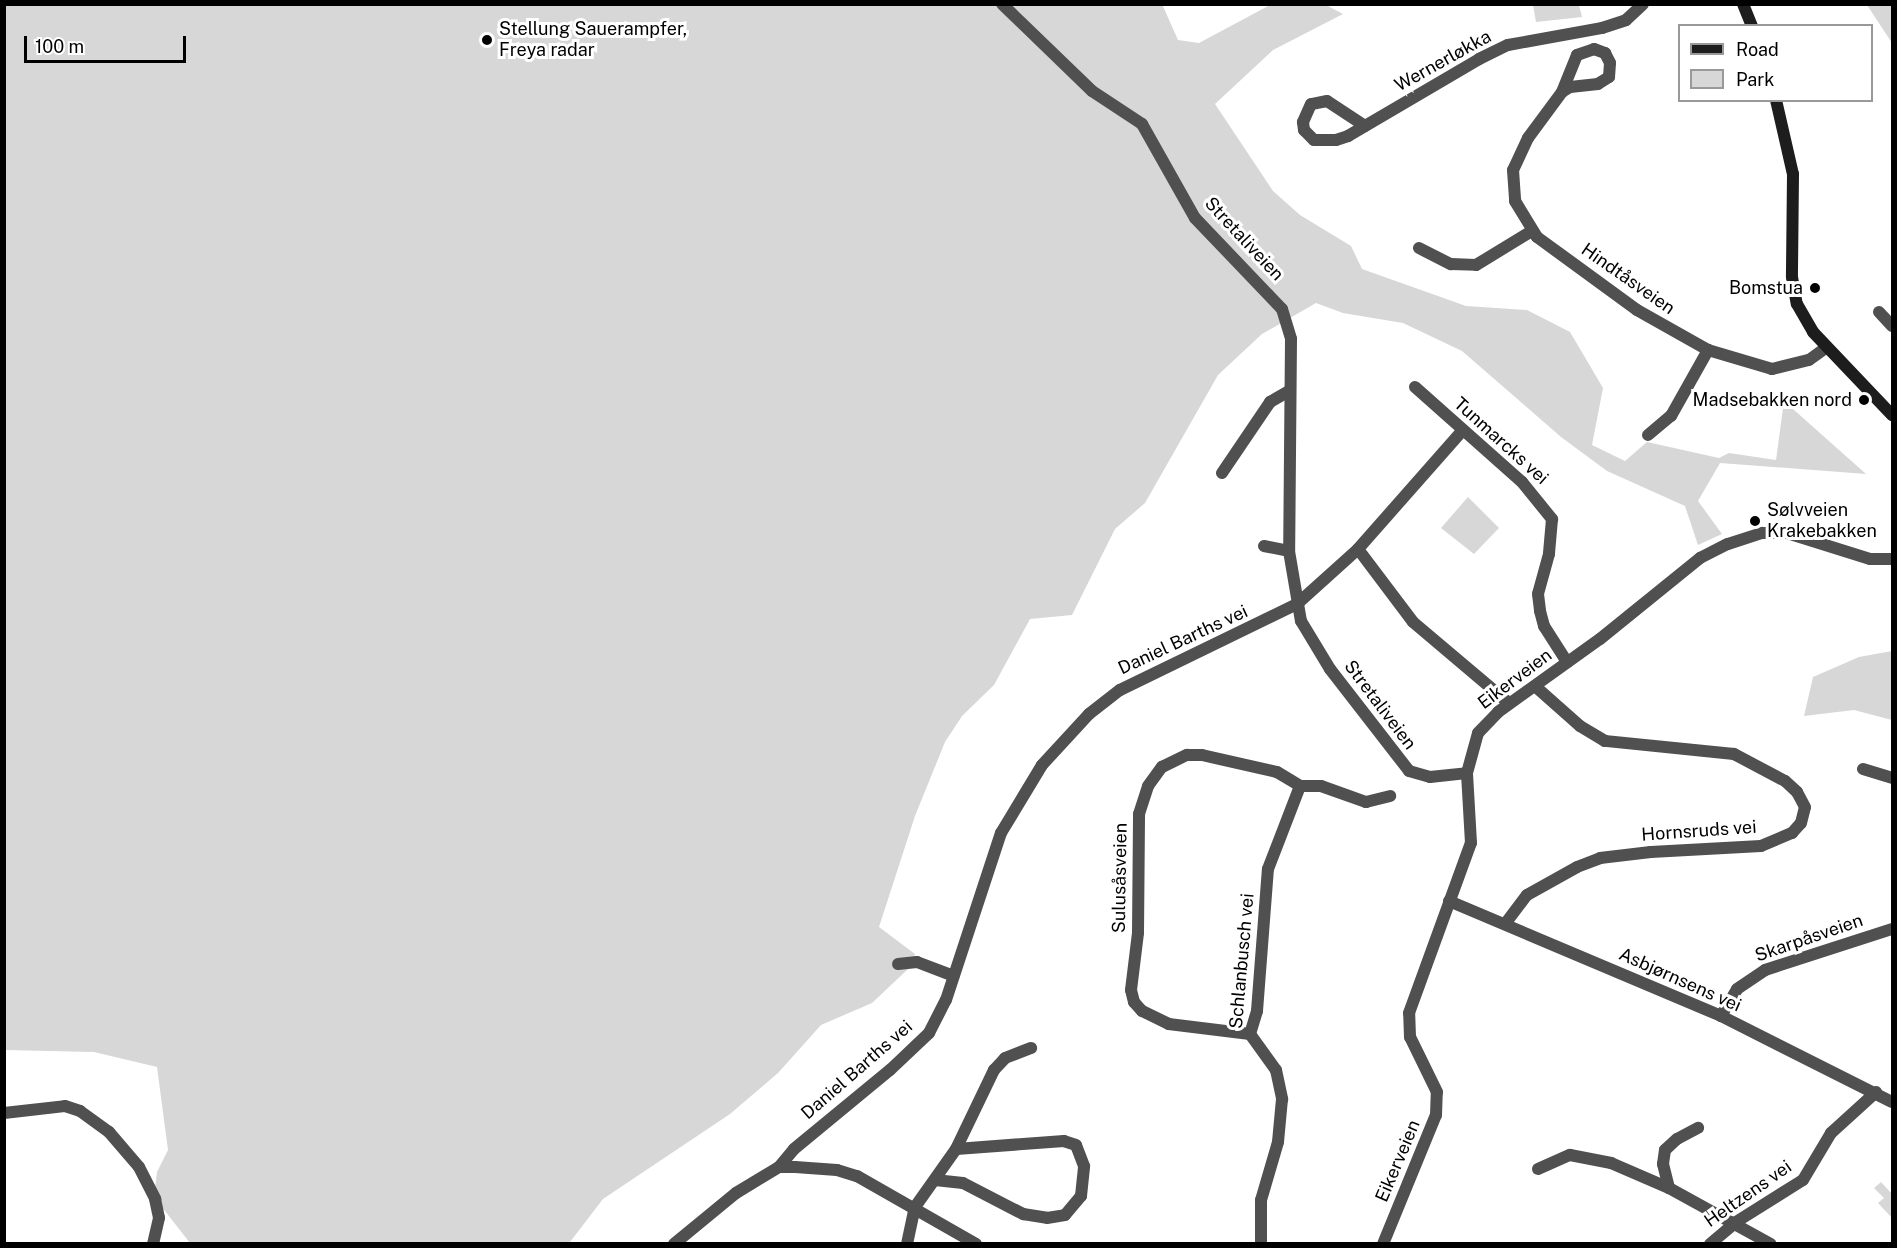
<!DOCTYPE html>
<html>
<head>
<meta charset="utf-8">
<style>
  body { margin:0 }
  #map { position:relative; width:1897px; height:1248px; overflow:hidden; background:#fff; font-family:"Public Sans",sans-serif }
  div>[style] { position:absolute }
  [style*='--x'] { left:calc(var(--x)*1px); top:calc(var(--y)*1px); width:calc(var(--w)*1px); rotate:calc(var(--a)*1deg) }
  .green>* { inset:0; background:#d7d7d7 }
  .minor>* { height:12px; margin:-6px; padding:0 6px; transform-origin:6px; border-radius:6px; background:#505050 }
  .secondary>* { height:12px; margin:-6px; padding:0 6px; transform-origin:6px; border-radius:6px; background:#1d1d1d }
  .dots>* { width:16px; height:16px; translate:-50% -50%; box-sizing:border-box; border:3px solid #fff; border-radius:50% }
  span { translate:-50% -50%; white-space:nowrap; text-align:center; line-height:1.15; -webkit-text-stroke:6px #fff; paint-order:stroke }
  .poi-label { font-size:18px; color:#000 }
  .left { translate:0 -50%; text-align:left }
  .right { translate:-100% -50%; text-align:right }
  .street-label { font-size:18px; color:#000 }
  .frame { position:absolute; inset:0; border:6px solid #000; pointer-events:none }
  .legend { position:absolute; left:1678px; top:24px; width:195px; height:78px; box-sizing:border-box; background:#fff; border:2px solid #999; margin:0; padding:8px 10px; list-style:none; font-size:18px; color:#000 }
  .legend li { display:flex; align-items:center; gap:12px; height:30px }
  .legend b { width:30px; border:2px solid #999 }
  .scale { position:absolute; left:24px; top:36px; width:162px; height:27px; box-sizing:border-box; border:3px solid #000; border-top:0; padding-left:8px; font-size:18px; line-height:21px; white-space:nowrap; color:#000; -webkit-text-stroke:4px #fff; paint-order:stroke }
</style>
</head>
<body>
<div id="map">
  <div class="green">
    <i style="clip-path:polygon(1162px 4px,1178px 40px,1199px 43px,1270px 5px,1326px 5px,1343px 14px,1273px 50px,1215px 104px,1273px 191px,1300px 215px,1351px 246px,1362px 269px,1466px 306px,1527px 310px,1570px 332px,1603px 388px,1592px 445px,1625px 461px,1647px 442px,1719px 458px,1729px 453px,1776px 460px,1784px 401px,1866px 474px,1720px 463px,1698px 501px,1722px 534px,1698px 545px,1685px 506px,1607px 471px,1561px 437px,1462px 351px,1403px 323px,1343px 313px,1316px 303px,1262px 334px,1218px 375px,1145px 503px,1115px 529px,1072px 615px,1030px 619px,994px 685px,962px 716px,945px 742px,915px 816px,879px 927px,915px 954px,908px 969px,872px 1003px,821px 1025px,778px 1073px,730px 1114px,603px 1199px,570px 1242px,190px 1243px,154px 1197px,157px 1172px,168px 1150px,157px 1067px,94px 1052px,5px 1050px,4px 5px)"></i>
    <i style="clip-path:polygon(1533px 5px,1579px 5px,1582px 17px,1536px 22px)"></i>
    <i style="clip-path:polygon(1867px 5px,1892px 5px,1892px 44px,1892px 43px)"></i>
    <i style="clip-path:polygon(1468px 497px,1499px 528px,1474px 554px,1441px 528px)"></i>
    <i style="clip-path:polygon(1892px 651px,1892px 720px,1854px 710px,1804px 716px,1813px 677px,1859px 657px)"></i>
    <i style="clip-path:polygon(1881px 1182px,1892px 1194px,1892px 1218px,1878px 1203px,1884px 1198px,1874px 1188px)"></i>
  </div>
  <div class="minor">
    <i style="--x:1002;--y:4;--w:125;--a:44"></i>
    <i style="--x:1092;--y:91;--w:60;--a:33.4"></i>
    <i style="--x:1142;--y:124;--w:108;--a:60.6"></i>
    <i style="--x:1195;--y:218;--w:126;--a:46.3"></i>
    <i style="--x:1282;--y:309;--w:31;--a:73"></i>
    <i style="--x:1291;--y:339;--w:212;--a:90.5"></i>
    <i style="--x:1289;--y:551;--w:71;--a:80.3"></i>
    <i style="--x:1301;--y:621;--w:56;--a:58.9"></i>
    <i style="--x:1330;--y:669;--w:129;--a:52.2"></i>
    <i style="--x:1409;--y:771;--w:22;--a:16"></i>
    <i style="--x:1430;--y:777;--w:37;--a:-6"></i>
    <i style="--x:1562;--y:92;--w:40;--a:-68"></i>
    <i style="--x:1577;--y:55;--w:18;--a:-19"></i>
    <i style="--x:1594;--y:49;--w:12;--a:20"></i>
    <i style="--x:1605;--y:53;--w:11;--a:63"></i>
    <i style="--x:1610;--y:63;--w:14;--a:94"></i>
    <i style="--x:1609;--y:77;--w:13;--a:148"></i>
    <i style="--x:1598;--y:84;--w:28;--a:174"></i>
    <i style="--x:1570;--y:87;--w:9;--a:148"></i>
    <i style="--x:1562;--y:92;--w:57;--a:126.5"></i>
    <i style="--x:1528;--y:138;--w:35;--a:115"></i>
    <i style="--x:1513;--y:170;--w:31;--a:86"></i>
    <i style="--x:1515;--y:201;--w:42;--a:58.6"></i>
    <i style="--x:1537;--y:237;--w:124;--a:36.1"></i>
    <i style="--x:1637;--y:310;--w:81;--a:29.4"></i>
    <i style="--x:1708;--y:350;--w:67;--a:16.5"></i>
    <i style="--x:1772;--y:369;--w:38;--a:-14"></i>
    <i style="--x:1809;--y:360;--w:22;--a:-36"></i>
    <i style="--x:1365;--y:126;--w:45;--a:-146.7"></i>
    <i style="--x:1327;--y:101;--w:16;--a:169"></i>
    <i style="--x:1311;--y:104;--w:20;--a:114"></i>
    <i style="--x:1303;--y:122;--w:8;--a:83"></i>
    <i style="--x:1304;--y:130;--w:14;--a:45"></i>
    <i style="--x:1314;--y:140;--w:22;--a:0"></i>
    <i style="--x:1336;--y:140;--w:13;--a:-18"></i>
    <i style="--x:1348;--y:136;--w:152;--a:-30.4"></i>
    <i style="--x:1479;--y:59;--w:32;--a:-26"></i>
    <i style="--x:1508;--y:45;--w:96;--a:-10.3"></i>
    <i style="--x:1602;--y:28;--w:25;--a:-18"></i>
    <i style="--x:1626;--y:20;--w:23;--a:-43"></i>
    <i style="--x:1419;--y:248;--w:36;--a:27"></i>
    <i style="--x:1451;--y:264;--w:25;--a:2"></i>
    <i style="--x:1476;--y:265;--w:66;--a:-31.3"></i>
    <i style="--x:1879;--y:312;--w:19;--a:47"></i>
    <i style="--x:1415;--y:387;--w:143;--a:41.6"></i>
    <i style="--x:1522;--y:482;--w:48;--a:51"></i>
    <i style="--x:1552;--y:519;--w:35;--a:95"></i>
    <i style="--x:1549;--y:554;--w:41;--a:105.4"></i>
    <i style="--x:1538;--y:594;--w:17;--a:83"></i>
    <i style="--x:1540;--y:611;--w:16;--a:75"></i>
    <i style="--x:1544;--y:626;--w:43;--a:57.4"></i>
    <i style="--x:1648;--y:435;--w:30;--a:-40"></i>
    <i style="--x:1671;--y:416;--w:76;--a:-60.7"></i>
    <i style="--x:1222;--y:473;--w:86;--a:-55.9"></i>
    <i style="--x:1270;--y:402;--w:22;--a:-30"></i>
    <i style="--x:1264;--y:546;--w:25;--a:11"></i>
    <i style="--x:1358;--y:549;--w:91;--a:53"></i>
    <i style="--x:1413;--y:622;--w:126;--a:40.2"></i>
    <i style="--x:1863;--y:769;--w:30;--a:17"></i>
    <i style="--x:1449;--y:901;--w:295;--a:22.9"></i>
    <i style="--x:1721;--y:1016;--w:191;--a:26.7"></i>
    <i style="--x:1505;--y:924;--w:36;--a:-53"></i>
    <i style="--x:1527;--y:895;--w:57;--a:-29.2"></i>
    <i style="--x:1577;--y:867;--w:25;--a:-21"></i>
    <i style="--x:1600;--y:858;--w:51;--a:-6.7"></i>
    <i style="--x:1651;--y:852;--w:110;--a:-3.1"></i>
    <i style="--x:1761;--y:846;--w:34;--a:-23"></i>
    <i style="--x:1792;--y:833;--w:13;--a:-48"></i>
    <i style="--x:1801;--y:823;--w:16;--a:-76"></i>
    <i style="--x:1805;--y:807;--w:17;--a:-118"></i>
    <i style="--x:1797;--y:792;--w:16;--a:-137"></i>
    <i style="--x:1785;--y:781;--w:58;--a:-152.1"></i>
    <i style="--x:1734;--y:754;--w:130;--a:-174.2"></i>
    <i style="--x:1605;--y:741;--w:29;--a:-149"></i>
    <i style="--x:1580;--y:726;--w:60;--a:-138.4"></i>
    <i style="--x:898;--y:964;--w:19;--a:-6"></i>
    <i style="--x:917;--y:962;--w:39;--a:21"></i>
    <i style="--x:1721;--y:1016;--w:31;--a:-59"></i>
    <i style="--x:1737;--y:989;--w:34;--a:-34"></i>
    <i style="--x:1765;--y:970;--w:133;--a:-17.9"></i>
    <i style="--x:1250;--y:1034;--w:82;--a:-173"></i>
    <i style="--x:1169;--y:1024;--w:30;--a:-154"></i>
    <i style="--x:1142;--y:1011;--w:12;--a:-132"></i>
    <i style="--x:1134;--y:1002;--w:12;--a:-104"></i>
    <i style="--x:1131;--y:990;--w:57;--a:-83"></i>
    <i style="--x:1138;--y:933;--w:119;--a:-89.5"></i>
    <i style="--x:1139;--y:814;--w:29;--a:-72"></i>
    <i style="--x:1148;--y:786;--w:24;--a:-54"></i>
    <i style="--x:1162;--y:767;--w:28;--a:-26"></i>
    <i style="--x:1187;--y:755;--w:15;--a:0"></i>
    <i style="--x:1202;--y:755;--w:77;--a:12.8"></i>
    <i style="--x:1277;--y:772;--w:27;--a:31"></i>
    <i style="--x:1300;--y:786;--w:21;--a:0"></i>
    <i style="--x:1321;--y:786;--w:48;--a:19.6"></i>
    <i style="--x:1366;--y:802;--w:25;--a:-14"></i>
    <i style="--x:1250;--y:1034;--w:24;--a:-73"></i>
    <i style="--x:1257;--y:1011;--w:142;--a:-85.6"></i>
    <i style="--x:1268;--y:869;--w:89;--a:-68.9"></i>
    <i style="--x:1250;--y:1034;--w:44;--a:54.2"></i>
    <i style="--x:1276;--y:1070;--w:30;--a:78"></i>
    <i style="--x:1282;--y:1099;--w:43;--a:95.3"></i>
    <i style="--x:1278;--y:1142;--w:60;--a:106.3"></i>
    <i style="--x:1261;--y:1200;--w:44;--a:90"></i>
    <i style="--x:4;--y:1113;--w:61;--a:-6.5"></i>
    <i style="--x:65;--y:1106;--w:16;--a:18"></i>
    <i style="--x:80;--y:1111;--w:36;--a:36"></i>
    <i style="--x:109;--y:1132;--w:46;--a:49.4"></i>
    <i style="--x:139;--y:1167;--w:36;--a:63"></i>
    <i style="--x:155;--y:1199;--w:19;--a:78"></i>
    <i style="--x:159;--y:1218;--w:27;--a:103"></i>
    <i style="--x:779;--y:1167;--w:23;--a:-50"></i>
    <i style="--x:794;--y:1149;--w:124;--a:-39.5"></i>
    <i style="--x:890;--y:1070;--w:54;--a:-43.5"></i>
    <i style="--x:929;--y:1033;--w:37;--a:-63"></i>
    <i style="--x:946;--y:1000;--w:176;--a:-71.8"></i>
    <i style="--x:1001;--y:833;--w:79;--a:-58.9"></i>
    <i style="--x:1042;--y:765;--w:69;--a:-47.3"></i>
    <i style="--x:1089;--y:714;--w:39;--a:-38"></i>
    <i style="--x:1120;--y:690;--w:197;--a:-25.9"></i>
    <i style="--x:1297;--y:604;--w:82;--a:-42"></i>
    <i style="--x:1358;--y:549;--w:157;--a:-48.6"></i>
    <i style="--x:1538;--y:1169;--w:35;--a:-24"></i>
    <i style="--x:1570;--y:1155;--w:42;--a:11"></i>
    <i style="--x:1611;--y:1163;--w:63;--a:23.3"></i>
    <i style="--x:1669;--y:1188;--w:116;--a:28.8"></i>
    <i style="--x:935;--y:1180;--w:28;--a:6"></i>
    <i style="--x:963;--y:1183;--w:68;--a:27.3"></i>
    <i style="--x:1023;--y:1214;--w:24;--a:9"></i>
    <i style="--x:1047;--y:1218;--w:18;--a:-9"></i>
    <i style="--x:1065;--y:1215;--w:25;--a:-50"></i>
    <i style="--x:1081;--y:1196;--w:30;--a:-84"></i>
    <i style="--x:1084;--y:1166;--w:22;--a:-111"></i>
    <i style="--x:1076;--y:1145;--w:13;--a:-162"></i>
    <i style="--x:1064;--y:1141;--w:108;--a:175.8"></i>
    <i style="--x:1669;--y:1188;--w:25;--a:-104"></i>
    <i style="--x:1663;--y:1164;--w:14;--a:-82"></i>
    <i style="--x:1665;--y:1150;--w:16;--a:-43"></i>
    <i style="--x:1677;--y:1139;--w:24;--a:-28"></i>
    <i style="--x:674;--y:1244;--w:80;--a:-39.4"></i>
    <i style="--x:736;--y:1193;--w:50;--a:-31.2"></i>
    <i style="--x:779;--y:1167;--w:16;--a:0"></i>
    <i style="--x:795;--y:1167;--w:42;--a:4.1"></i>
    <i style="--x:837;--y:1170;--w:21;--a:17"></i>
    <i style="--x:857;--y:1176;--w:137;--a:29.7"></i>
    <i style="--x:907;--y:1244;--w:38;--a:-78"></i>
    <i style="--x:915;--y:1207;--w:71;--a:-54.7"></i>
    <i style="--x:956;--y:1149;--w:88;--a:-64.3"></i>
    <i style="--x:994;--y:1070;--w:16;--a:-47"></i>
    <i style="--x:1005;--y:1058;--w:28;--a:-21"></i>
    <i style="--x:1383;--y:1244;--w:139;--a:-67.7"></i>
    <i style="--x:1436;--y:1115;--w:23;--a:-88"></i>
    <i style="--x:1437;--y:1092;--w:61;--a:-116.1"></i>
    <i style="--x:1410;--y:1037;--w:24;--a:-92"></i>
    <i style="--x:1409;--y:1013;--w:181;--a:-70"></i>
    <i style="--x:1471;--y:843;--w:70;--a:-93.3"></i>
    <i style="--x:1467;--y:773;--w:41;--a:-74.6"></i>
    <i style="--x:1478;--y:733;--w:29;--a:-46"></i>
    <i style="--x:1498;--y:712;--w:125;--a:-35.6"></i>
    <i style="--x:1600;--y:639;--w:129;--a:-39"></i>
    <i style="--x:1700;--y:558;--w:31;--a:-27"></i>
    <i style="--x:1728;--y:544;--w:36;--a:-18"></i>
    <i style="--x:1762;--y:533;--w:25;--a:0"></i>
    <i style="--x:1787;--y:533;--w:87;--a:17.4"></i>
    <i style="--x:1870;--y:559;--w:22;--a:0"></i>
    <i style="--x:1710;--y:1244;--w:34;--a:-40"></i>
    <i style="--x:1736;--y:1222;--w:79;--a:-32.1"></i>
    <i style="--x:1803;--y:1180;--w:55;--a:-59.2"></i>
    <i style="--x:1831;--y:1133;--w:61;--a:-42.3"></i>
  </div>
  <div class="secondary">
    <i style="--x:1743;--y:4;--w:24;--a:68"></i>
    <i style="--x:1776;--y:100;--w:76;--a:77.1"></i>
    <i style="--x:1793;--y:174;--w:103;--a:90.6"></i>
    <i style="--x:1792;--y:277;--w:27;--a:80"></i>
    <i style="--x:1797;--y:304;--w:32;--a:60"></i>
    <i style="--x:1813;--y:332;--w:115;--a:46.4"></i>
  </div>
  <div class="dots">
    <i style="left:487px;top:40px;background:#000"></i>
    <i style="left:1815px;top:288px;background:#000"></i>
    <i style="left:1864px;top:400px;background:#000"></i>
    <i style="left:1755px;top:521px;background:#000"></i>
  </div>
  <div class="poi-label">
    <span class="left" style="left:499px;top:40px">Stellung Sauerampfer,<br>Freya radar</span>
    <span class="right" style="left:1803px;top:288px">Bomstua</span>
    <span class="right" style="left:1852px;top:400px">Madsebakken nord</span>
    <span class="left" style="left:1767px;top:521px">Sølvveien<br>Krakebakken</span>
  </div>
  <div class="street-label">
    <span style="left:1443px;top:61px;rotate:-29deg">Wernerløkka</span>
    <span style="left:1244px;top:239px;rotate:47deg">Stretaliveien</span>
    <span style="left:1628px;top:279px;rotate:35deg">Hindtåsveien</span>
    <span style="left:1501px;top:441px;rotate:42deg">Tunmarcks vei</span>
    <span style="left:1183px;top:640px;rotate:-25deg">Daniel Barths vei</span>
    <span style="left:1515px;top:679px;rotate:-37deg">Eikerveien</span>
    <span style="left:1380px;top:705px;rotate:53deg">Stretaliveien</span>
    <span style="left:1699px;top:831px;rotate:-4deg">Hornsruds vei</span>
    <span style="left:1120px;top:878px;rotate:-89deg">Sulusåsveien</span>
    <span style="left:1809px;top:938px;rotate:-19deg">Skarpåsveien</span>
    <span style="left:1242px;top:961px;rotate:-85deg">Schlanbusch vei</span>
    <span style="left:1680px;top:980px;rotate:24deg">Asbjørnsens vei</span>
    <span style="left:857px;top:1070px;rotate:-41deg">Daniel Barths vei</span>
    <span style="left:1398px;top:1161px;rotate:-67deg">Eikerveien</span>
    <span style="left:1748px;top:1194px;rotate:-35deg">Heltzens vei</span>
  </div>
  <div class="frame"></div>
  <ul class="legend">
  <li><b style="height:8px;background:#1d1d1d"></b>Road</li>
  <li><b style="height:16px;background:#d7d7d7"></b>Park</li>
  </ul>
  <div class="scale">100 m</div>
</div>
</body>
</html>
